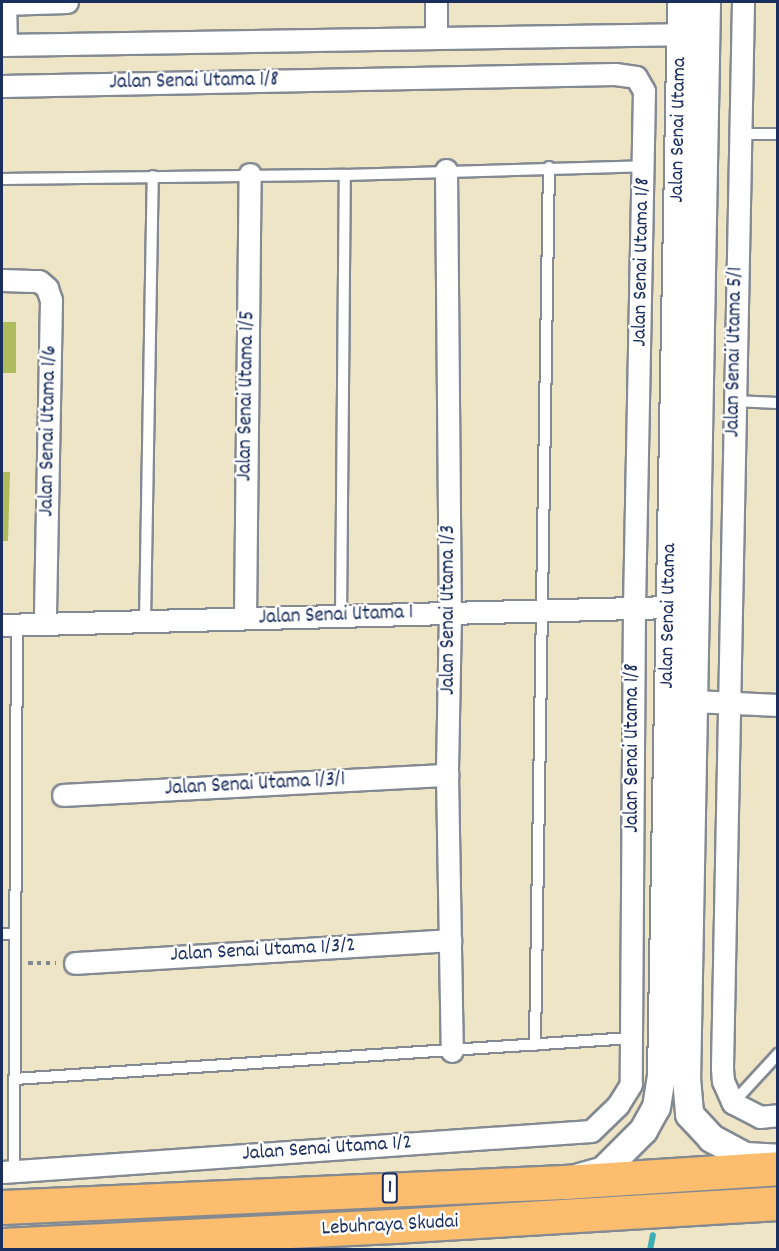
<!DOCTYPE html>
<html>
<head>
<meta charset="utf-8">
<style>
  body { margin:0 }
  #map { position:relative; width:779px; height:1251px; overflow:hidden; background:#eee5c7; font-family:Dekko,sans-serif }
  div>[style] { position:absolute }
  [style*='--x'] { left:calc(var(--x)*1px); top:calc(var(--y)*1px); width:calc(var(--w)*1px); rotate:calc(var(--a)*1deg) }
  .green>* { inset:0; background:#afbc5e }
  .stream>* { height:6px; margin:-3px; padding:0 3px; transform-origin:3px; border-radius:3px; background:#3daeb5 }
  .path>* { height:4px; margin-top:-2px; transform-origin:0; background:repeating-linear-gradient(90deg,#848a92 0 4.5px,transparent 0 9px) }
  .roads { filter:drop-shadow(2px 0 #848a92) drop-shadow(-2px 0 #848a92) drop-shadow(0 2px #848a92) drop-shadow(0 -2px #848a92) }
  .service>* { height:10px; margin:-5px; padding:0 5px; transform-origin:5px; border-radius:5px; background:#fff }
  .minor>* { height:21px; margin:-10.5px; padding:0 10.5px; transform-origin:10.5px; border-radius:10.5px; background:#fff }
  .tertiary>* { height:27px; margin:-13.5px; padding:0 13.5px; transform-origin:13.5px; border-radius:13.5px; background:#fff }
  .trunk>* { height:33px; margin:-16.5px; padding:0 16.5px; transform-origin:16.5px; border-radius:16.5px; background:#fcbd6f }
  span { translate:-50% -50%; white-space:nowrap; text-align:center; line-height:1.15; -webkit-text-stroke:5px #fff; paint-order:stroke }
  .shield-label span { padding:2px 4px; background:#fff; border:2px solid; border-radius:4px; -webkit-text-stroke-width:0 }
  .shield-label { font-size:20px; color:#1b2f5e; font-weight:700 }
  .street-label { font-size:21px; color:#1b2f5e }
  .frame { position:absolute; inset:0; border:3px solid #1b2f5e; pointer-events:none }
</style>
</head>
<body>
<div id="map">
  <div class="green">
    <i style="clip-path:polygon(2px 322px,16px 322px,16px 373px,2px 373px)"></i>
    <i style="clip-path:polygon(2px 472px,10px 472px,8px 541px,2px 541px)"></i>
  </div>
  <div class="stream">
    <i style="--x:650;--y:1250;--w:15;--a:-79"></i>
  </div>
  <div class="path">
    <i style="--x:28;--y:963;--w:28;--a:0"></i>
  </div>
  <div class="roads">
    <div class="service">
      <i style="--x:740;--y:134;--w:38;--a:0"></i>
      <i style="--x:2;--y:179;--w:343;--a:-0.7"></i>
      <i style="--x:345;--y:175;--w:299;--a:-1.7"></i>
      <i style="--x:734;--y:401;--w:44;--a:2.6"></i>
      <i style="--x:341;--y:616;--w:441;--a:-89.5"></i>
      <i style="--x:145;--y:621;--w:445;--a:-89"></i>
      <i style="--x:2;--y:934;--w:13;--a:0"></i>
      <i style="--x:535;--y:1045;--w:878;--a:-89.09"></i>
      <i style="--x:14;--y:1079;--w:619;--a:-3.8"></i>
      <i style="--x:733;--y:1103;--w:67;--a:-47.4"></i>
      <i style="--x:14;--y:1171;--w:547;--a:-89.69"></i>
    </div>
    <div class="minor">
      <i style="--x:5;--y:2;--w:43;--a:88.7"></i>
      <i style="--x:743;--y:2;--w:1066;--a:91.13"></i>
      <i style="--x:722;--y:1068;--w:13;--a:86"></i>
      <i style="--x:723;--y:1081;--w:24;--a:66"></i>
      <i style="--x:733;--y:1103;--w:30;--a:27"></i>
      <i style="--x:760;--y:1117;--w:18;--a:-6"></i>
      <i style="--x:2;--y:4;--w:65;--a:-1.8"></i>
      <i style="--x:436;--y:38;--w:36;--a:-90"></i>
      <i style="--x:2;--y:45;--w:693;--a:-0.91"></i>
      <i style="--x:2;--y:86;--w:613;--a:-1.12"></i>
      <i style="--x:615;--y:74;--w:21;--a:8"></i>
      <i style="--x:636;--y:77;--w:16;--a:60"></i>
      <i style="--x:644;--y:91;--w:517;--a:91.11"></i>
      <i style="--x:634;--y:608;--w:476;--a:90.4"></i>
      <i style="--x:631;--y:1084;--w:25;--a:122"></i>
      <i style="--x:618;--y:1105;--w:37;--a:136"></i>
      <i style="--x:591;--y:1131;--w:590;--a:176.02"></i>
      <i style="--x:446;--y:170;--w:443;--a:89.5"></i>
      <i style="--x:450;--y:613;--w:162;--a:91.1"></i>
      <i style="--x:447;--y:775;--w:276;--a:89"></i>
      <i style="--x:2;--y:280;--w:37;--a:2"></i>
      <i style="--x:39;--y:281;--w:11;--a:41"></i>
      <i style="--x:47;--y:288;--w:13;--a:72"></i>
      <i style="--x:51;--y:300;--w:324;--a:91.1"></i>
      <i style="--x:245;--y:618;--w:444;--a:-89.4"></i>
      <i style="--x:2;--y:625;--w:668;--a:-1.54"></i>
      <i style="--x:693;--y:701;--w:85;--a:2.7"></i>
      <i style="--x:63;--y:795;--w:385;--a:-3"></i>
      <i style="--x:75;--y:963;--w:376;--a:-3.5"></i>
    </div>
    <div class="tertiary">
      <i style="--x:706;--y:2;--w:1076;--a:91.06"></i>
      <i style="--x:686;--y:1078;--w:36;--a:85"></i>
      <i style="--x:689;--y:1114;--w:33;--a:47"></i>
      <i style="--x:711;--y:1138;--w:38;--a:28"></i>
      <i style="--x:745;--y:1156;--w:33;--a:3"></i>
      <i style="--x:579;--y:1177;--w:25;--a:-16"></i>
      <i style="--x:603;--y:1170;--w:57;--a:-45"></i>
      <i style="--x:643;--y:1130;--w:26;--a:-61"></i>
      <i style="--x:656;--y:1107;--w:33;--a:-81"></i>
      <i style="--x:661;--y:1074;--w:1072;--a:-88.93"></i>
    </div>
    <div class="trunk">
      <i style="--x:2;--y:1207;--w:563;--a:-2.55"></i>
      <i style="--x:564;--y:1182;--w:214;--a:-3.7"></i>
      <i style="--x:2;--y:1245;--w:391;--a:-2.8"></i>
      <i style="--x:393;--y:1226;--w:386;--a:-3.4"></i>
    </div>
  </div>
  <div class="shield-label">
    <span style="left:390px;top:1188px">1</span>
  </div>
  <div class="street-label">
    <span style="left:194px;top:82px;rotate:-1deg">Jalan Senai Utama 1/8</span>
    <span style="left:679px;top:130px;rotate:-89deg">Jalan Senai Utama</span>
    <span style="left:642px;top:262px;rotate:-89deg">Jalan Senai Utama 1/8</span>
    <span style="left:735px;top:352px;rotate:-89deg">Jalan Senai Utama 5/1</span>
    <span style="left:247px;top:396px;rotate:-89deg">Jalan Senai Utama 1/5</span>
    <span style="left:49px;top:431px;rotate:-89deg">Jalan Senai Utama 1/6</span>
    <span style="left:449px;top:610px;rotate:-90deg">Jalan Senai Utama 1/3</span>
    <span style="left:336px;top:616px;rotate:-2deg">Jalan Senai Utama 1</span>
    <span style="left:669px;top:616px;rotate:-89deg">Jalan Senai Utama</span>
    <span style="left:633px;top:748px;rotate:-90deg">Jalan Senai Utama 1/8</span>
    <span style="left:255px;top:785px;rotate:-3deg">Jalan Senai Utama 1/3/1</span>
    <span style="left:263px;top:951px;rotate:-3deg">Jalan Senai Utama 1/3/2</span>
    <span style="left:327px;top:1149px;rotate:-4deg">Jalan Senai Utama 1/2</span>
    <span style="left:390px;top:1226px;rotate:-3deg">Lebuhraya Skudai</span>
  </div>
  <div class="frame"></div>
</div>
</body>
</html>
